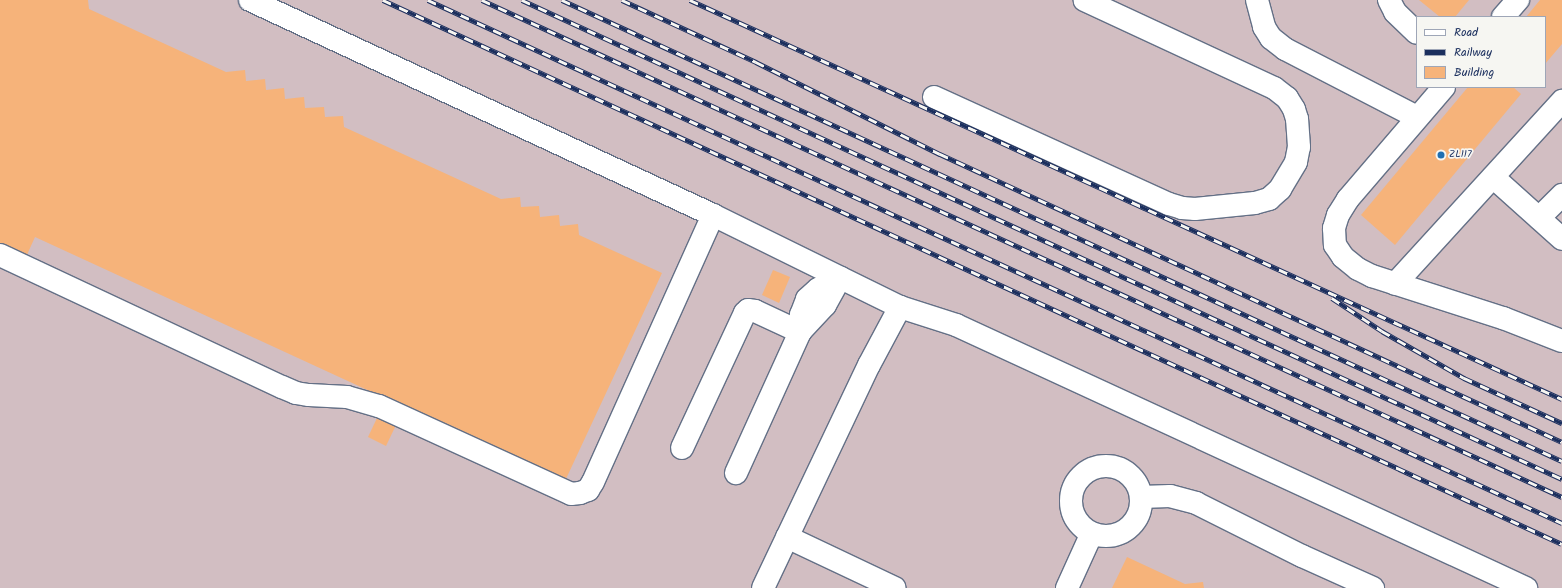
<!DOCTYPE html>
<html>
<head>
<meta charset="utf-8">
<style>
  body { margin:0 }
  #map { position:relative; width:1562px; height:588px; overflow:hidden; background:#ede9d1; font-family:Kalam,sans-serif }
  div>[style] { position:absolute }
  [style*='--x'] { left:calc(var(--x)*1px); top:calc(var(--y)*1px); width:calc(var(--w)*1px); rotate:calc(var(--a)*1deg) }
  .industrial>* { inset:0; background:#d2bec2 }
  .building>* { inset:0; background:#f6b37a }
  .roads { filter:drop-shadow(1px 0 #647086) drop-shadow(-1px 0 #647086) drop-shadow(0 1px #647086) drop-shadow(0 -1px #647086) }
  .minor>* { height:22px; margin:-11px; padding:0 11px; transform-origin:11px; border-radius:11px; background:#fff }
  .minor>.ring { margin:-11px; padding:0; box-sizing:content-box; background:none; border:22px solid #fff; border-radius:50% }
  .rail>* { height:4.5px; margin-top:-2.25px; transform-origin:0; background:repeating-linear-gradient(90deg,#f6f6f2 0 9px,#1b2f5e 0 18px); box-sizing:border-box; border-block:1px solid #1b2f5e }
  .dots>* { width:11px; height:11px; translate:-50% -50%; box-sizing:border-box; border:2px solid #f6f6f2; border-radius:50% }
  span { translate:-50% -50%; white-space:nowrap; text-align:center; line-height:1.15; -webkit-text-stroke:3.5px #f6f6f2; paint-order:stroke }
  .poi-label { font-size:10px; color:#1b2f5e }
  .left { translate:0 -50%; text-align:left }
  .legend { position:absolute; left:1416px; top:16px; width:130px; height:72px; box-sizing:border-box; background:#f6f6f2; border:1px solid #9ea6b7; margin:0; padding:5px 7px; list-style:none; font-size:12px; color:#1b2f5e }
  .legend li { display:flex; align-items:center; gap:8px; height:20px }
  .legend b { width:20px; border:1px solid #9ea6b7 }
</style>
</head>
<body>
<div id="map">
  <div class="industrial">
    <i style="clip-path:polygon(evenodd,0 0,1562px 0,1562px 588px,0 588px,0 0,1417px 17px,1545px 17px,1545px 87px,1417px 87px,1417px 17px)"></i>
  </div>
  <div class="building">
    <i style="clip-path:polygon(0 0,88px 0,89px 9px,226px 72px,245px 70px,246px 81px,265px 79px,266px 90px,284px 88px,285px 99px,304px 97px,305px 108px,324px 107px,325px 117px,343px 116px,344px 127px,501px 199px,520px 197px,521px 207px,539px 206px,540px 217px,559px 215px,560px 226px,578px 224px,579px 235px,662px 273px,565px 481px,35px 237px,26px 257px,0 245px)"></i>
    <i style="clip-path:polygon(1419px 0,1469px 0,1455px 17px,1440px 17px)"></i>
    <i style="clip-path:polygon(1540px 0,1562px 0,1562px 44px,1545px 64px,1545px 17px,1526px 17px)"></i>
    <i style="clip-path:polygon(1468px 87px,1513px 87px,1521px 94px,1395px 245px,1361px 215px)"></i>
    <i style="clip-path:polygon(773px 270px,790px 277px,779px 303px,762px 295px)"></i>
    <i style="clip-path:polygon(378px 416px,396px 425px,386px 446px,368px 437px)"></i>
    <i style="clip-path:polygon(1127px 557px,1185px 584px,1203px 582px,1204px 588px,1112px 588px)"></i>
  </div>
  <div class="roads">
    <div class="minor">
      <i style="--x:250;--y:0;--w:510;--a:24.91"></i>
      <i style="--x:713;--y:215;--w:208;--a:26.2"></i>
      <i style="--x:900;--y:307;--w:59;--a:17.8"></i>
      <i style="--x:956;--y:325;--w:628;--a:24.77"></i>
      <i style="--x:1257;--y:0;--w:28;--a:75"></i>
      <i style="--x:1264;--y:27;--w:13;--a:58"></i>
      <i style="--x:1271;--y:38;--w:18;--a:38"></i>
      <i style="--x:1285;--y:49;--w:148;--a:27.3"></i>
      <i style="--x:1389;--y:0;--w:13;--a:63"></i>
      <i style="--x:1395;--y:12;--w:30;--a:44"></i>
      <i style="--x:1503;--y:17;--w:23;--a:-49"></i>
      <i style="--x:1444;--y:87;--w:148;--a:130.6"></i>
      <i style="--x:1348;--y:199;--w:19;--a:122"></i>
      <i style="--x:1338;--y:215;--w:14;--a:107"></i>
      <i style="--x:1334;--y:228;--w:17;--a:87"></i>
      <i style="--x:1335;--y:245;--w:14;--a:56"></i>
      <i style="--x:1343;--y:257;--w:19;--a:39"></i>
      <i style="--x:1358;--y:269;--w:16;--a:27"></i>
      <i style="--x:1372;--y:276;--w:138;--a:17.8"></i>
      <i style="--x:1503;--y:318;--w:63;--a:21.3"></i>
      <i style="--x:934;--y:97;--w:258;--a:24.5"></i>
      <i style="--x:1169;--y:204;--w:14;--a:17"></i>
      <i style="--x:1182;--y:208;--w:13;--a:4"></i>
      <i style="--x:1195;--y:209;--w:60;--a:-5.7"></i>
      <i style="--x:1255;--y:203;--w:15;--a:-16"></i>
      <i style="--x:1269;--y:199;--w:15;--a:-42"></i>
      <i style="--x:1280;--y:189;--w:31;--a:-59"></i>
      <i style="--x:1296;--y:162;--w:15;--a:-79"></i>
      <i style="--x:1299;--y:147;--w:28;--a:-94"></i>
      <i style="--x:1297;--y:119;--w:10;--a:-107"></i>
      <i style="--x:1294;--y:109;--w:13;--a:-122"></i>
      <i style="--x:1287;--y:98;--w:16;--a:-142"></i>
      <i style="--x:1274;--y:88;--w:209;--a:-155.1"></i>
      <i style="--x:1493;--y:177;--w:93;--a:41.9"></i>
      <i style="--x:1539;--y:218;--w:33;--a:-45"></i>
      <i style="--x:0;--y:255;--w:311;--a:25.1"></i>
      <i style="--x:282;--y:387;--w:15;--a:23"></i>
      <i style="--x:296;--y:393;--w:13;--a:9"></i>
      <i style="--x:309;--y:395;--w:38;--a:3"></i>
      <i style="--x:347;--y:397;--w:33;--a:16"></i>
      <i style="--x:379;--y:406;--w:211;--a:24.6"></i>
      <i style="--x:571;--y:494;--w:9;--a:-6"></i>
      <i style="--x:580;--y:493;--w:9;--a:-21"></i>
      <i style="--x:588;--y:490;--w:9;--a:-58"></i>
      <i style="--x:593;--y:482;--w:293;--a:-65.8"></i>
      <i style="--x:840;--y:278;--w:31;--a:119"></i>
      <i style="--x:825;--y:305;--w:37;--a:133"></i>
      <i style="--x:800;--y:332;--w:17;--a:-87"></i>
      <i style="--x:801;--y:315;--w:17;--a:-69"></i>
      <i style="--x:807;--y:299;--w:15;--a:-42"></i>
      <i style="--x:818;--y:289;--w:25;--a:-27"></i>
      <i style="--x:1395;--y:284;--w:248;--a:-47.6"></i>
      <i style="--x:682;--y:448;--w:149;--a:-65"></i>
      <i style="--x:745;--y:313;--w:4;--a:-45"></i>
      <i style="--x:748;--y:310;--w:7;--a:8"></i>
      <i style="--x:755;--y:311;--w:50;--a:25"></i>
      <i style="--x:800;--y:332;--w:155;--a:114.4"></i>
      <i class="ring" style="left:1071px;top:466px;width:48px;height:48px"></i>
      <i style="--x:1141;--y:497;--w:29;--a:-2"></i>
      <i style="--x:1170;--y:496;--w:27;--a:15"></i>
      <i style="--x:1196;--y:503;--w:119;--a:26.6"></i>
      <i style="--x:1302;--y:556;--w:78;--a:24.3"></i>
      <i style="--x:787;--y:537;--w:119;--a:25.3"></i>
      <i style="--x:763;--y:588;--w:247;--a:-64.6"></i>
      <i style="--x:869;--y:365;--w:66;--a:-61.9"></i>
      <i style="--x:1067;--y:588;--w:60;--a:-65.6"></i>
    </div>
  </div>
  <div class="rail">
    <i style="--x:383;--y:0;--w:1298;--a:24.77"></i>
    <i style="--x:428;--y:0;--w:1249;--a:24.76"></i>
    <i style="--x:482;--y:0;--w:1189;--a:24.71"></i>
    <i style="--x:522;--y:0;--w:1145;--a:24.73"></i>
    <i style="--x:562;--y:0;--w:1101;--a:24.75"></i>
    <i style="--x:622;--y:0;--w:148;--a:24.8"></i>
    <i style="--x:756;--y:62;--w:206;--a:26.6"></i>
    <i style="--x:940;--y:154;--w:685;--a:24.85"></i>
    <i style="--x:690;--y:0;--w:959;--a:24.59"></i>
    <i style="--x:1332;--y:298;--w:60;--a:33.4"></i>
    <i style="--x:1382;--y:331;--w:95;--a:29.8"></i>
    <i style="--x:1464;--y:378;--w:108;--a:24.7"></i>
  </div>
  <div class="dots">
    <i style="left:1441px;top:155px;background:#1f6fb2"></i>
  </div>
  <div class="poi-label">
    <span class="left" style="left:1449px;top:155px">ZL117</span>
  </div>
  <ul class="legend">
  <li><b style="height:5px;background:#fff"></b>Road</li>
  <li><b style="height:5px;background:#1b2f5e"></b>Railway</li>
  <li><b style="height:11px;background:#f6b37a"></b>Building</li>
  </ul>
</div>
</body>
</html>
